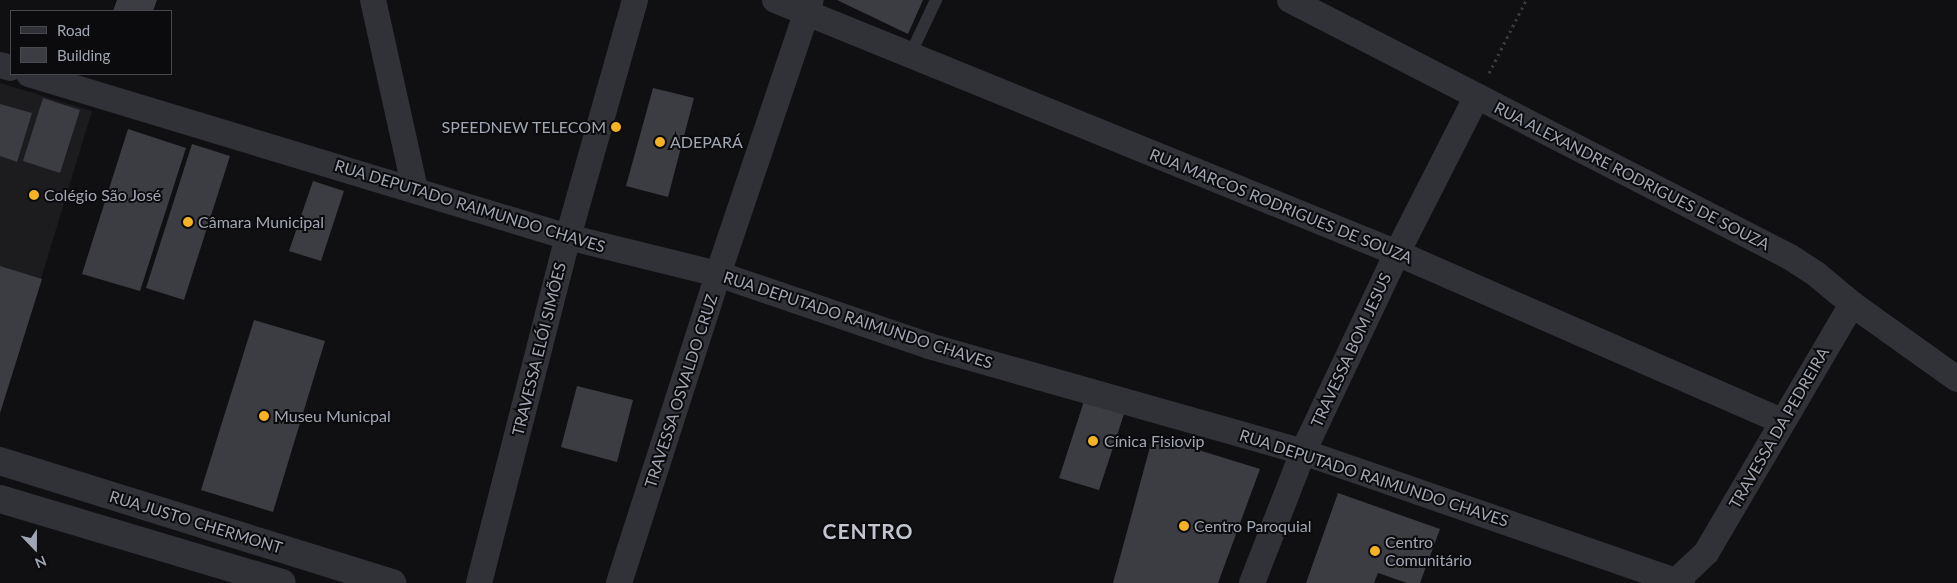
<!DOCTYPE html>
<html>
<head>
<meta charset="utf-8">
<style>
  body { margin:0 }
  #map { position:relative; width:1957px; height:583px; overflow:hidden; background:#101012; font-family:Lato,sans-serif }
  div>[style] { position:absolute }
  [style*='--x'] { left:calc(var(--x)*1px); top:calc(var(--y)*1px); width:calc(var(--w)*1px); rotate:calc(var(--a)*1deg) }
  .built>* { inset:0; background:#1c1c1f }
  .building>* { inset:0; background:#3c3d42 }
  .path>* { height:3px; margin-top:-1.5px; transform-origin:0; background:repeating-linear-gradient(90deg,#37393e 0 2.5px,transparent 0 6.5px) }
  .service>* { height:12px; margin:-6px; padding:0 6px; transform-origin:6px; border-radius:6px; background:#313237 }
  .minor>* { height:26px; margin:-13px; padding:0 13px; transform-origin:13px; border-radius:13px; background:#313237 }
  .tertiary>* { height:28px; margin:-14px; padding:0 14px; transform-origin:14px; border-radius:14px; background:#313237 }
  .dots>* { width:14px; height:14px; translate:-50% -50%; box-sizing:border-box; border:2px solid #0b0b0d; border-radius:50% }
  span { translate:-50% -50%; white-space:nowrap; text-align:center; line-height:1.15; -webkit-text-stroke:4px #0b0b0d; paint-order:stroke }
  .poi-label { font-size:16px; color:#a1a6b3 }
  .right { translate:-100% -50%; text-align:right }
  .left { translate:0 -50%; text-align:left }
  .street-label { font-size:16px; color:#a1a6b3 }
  .district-label { font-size:21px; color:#c2c5cf; font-weight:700; letter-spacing:1px }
  .legend { position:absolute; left:10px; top:10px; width:162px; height:65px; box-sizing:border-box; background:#0b0b0d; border:1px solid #47494f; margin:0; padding:6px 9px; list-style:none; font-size:15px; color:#a1a6b3 }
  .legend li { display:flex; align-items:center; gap:10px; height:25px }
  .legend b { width:25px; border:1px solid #47494f }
  .north { position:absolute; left:10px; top:523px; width:50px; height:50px; -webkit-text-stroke:4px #0b0b0d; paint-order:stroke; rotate:158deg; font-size:14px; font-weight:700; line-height:20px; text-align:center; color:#a1a6b3 }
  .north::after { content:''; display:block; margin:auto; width:18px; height:22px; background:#a1a6b3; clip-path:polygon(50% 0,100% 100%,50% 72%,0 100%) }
</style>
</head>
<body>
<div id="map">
  <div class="built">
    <i style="clip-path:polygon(0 83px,92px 111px,0 414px)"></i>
  </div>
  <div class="building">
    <i style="clip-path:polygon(117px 0,157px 0,153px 11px,113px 11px)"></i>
    <i style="clip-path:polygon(837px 0,923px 0,908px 34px)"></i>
    <i style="clip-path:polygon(653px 88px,694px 98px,668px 197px,626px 186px)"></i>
    <i style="clip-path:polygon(43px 98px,80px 110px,60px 173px,23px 161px)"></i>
    <i style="clip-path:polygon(0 104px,32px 113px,17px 162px,0 156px)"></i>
    <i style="clip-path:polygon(128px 129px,186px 148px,140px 291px,82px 274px)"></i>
    <i style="clip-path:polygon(192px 144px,230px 156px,184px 300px,146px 288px)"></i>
    <i style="clip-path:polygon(313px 181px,344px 191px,321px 261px,289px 251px)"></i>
    <i style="clip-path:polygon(0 266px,42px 279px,0 413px)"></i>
    <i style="clip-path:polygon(254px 320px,325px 341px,273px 512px,201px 490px)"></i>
    <i style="clip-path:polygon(577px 386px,633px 400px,617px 462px,561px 447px)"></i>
    <i style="clip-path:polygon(1087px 392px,1127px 405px,1099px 490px,1059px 478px)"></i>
    <i style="clip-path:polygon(1153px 436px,1260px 469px,1218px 583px,1113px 583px)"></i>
    <i style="clip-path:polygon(1338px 493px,1440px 529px,1420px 583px,1407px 583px,1378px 573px,1374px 583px,1306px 583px)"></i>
  </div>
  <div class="path">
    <i style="--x:1489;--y:73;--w:82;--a:-63.1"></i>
  </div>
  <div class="service">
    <i style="--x:910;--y:55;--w:61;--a:-64.7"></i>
  </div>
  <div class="minor">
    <i style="--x:373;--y:0;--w:195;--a:77.5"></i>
    <i style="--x:775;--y:0;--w:671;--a:22.13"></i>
    <i style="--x:1397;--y:253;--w:421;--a:23.6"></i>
    <i style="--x:1290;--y:0;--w:562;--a:27.2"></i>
    <i style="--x:1790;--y:257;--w:31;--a:33"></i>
    <i style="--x:1816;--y:274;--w:47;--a:39.8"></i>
    <i style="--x:1852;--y:304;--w:129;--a:35.5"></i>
    <i style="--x:0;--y:65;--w:11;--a:15"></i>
    <i style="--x:29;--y:74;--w:563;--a:16.83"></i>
    <i style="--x:568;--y:237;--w:154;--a:13.9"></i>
    <i style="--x:718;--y:274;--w:223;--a:18.8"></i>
    <i style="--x:929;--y:346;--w:389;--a:15.8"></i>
    <i style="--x:1303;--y:452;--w:401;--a:19.1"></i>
    <i style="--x:479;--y:583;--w:357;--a:-75.6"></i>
    <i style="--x:568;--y:237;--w:246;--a:-74.2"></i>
    <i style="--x:619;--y:583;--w:324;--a:-72.2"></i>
    <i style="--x:718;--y:274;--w:289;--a:-71.3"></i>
    <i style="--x:1252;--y:583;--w:141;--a:-68.7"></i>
    <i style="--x:1303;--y:452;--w:220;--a:-64.7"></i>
    <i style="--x:1397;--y:253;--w:176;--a:-63"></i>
    <i style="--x:1674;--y:583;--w:44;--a:-43.2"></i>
    <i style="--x:1706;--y:553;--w:289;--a:-59.6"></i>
  </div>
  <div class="tertiary">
    <i style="--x:0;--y:461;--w:411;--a:17.3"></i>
    <i style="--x:0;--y:499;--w:294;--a:16.6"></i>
  </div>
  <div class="dots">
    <i style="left:616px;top:127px;background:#f6b223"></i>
    <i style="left:660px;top:142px;background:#f6b223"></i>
    <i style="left:34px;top:195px;background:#f6b223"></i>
    <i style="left:188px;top:222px;background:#f6b223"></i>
    <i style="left:264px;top:416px;background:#f6b223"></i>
    <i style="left:1093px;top:441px;background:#f6b223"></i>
    <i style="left:1184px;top:526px;background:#f6b223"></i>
    <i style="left:1375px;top:551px;background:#f6b223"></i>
  </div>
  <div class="poi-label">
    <span class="right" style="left:606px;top:127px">SPEEDNEW TELECOM</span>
    <span class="left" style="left:670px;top:142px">ADEPARÁ</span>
    <span class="left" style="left:44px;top:195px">Colégio São José</span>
    <span class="left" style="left:198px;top:222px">Câmara Municipal</span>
    <span class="left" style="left:274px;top:416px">Museu Municpal</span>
    <span class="left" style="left:1104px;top:441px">Cínica Fisiovip</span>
    <span class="left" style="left:1194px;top:526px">Centro Paroquial</span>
    <span class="left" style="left:1385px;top:551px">Centro<br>Comunitário</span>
  </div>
  <div class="street-label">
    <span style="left:1632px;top:176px;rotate:27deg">RUA ALEXANDRE RODRIGUES DE SOUZA</span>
    <span style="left:470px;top:206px;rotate:17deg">RUA DEPUTADO RAIMUNDO CHAVES</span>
    <span style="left:1281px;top:206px;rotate:22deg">RUA MARCOS RODRIGUES DE SOUZA</span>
    <span style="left:858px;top:320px;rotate:18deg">RUA DEPUTADO RAIMUNDO CHAVES</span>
    <span style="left:539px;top:349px;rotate:-76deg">TRAVESSA ELÓI SIMÕES</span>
    <span style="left:1351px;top:350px;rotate:-65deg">TRAVESSA BOM JESUS</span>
    <span style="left:681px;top:391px;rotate:-72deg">TRAVESSA OSVALDO CRUZ</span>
    <span style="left:1779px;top:428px;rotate:-60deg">TRAVESSA DA PEDREIRA</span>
    <span style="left:1374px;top:478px;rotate:18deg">RUA DEPUTADO RAIMUNDO CHAVES</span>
    <span style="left:196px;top:522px;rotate:17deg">RUA JUSTO CHERMONT</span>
  </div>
  <div class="district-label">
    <span style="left:868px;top:531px">CENTRO</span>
  </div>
  <ul class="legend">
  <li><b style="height:6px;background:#313237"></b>Road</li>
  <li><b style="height:14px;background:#3c3d42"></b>Building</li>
  </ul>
  <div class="north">N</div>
</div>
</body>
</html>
